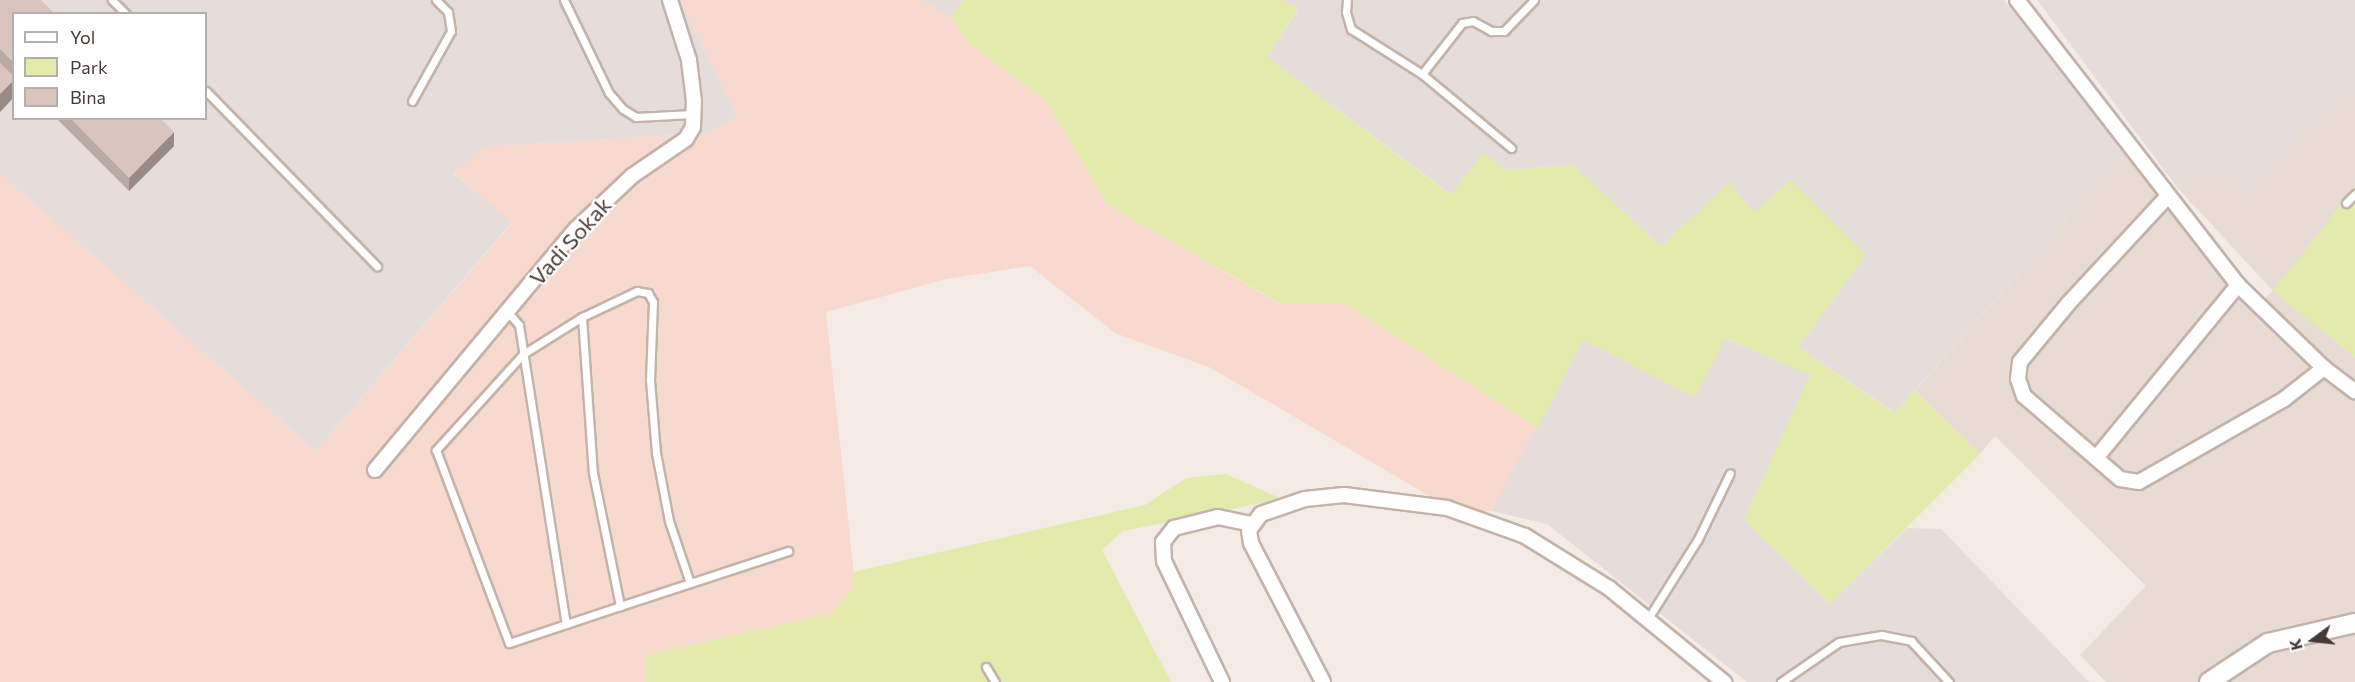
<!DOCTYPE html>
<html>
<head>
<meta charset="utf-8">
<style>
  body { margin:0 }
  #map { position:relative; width:2355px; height:682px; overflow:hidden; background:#f4ebe5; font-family:Commissioner,sans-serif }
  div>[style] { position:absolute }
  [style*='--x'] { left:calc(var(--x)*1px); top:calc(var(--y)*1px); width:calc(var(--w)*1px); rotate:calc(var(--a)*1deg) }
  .residential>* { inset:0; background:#e8dbd3 }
  .commercial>* { inset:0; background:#f8d9ce }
  .industrial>* { inset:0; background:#e6ddda }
  .green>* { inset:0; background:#e2ebab }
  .roads { filter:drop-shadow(2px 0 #c3b3aa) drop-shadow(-2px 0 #c3b3aa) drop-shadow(0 2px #c3b3aa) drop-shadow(0 -2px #c3b3aa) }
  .service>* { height:7px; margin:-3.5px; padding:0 3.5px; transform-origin:3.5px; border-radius:3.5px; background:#fff }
  .minor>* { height:14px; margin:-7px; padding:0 7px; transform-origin:7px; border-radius:7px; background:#fff }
  .tertiary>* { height:18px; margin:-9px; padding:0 9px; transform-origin:9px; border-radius:9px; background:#fff }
  .wall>* { inset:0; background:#bba9a3 }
  .shaded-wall>* { inset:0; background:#988a84 }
  .building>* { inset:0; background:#d9c5bd }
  span { translate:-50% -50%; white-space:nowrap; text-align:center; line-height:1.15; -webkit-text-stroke:4.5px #fff; paint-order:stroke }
  .street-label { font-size:22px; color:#473a34 }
  .legend { position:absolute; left:12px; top:12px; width:195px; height:108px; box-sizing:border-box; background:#fff; border:2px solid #b5b0ae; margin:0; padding:8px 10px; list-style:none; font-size:18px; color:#473a34 }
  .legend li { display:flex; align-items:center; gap:12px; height:30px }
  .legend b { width:30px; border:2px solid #b5b0ae }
  .north { position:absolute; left:2283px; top:610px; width:60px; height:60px; -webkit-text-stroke:4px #fff; paint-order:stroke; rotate:255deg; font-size:16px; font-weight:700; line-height:24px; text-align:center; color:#473a34 }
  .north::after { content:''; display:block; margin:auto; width:21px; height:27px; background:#473a34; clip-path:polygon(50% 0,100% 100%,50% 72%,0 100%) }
</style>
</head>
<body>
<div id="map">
  <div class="residential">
    <i style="clip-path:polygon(2355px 92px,2355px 187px,2274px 291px,2355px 357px,2355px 682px,2106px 682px,2080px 655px,2146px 586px,1995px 436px,1980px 454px,1915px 391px,2125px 154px,2255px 306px,2273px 291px,2177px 187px,2209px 162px,2243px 193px,2298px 133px)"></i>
  </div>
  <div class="commercial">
    <i style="clip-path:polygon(680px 0,920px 0,951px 17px,968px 43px,1046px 100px,1107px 204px,1280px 304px,1346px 304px,1538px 428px,1491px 511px,1460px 514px,1211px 368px,1115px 333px,1030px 266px,946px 279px,826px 312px,855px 585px,832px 613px,646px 655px,646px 682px,0 682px,0 174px,316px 451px,512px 223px,453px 172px,485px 147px,708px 133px,738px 116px)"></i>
  </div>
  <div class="industrial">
    <i style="clip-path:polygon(evenodd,0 0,680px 0,738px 116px,708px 133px,485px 147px,453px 173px,512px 222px,316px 451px,0 174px,0 0,14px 14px,206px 14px,206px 118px,14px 118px,14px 14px)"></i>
    <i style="clip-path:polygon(920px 0,964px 0,951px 17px)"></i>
    <i style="clip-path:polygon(1281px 0,2004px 0,2125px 154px,1895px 413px,1798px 347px,1866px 255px,1754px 213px,1729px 182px,1661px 247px,1573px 165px,1505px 170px,1452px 195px,1267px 57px,1298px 10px)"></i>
    <i style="clip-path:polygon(2037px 0,2355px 0,2355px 92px,2298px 133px,2243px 194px,2209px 163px,2177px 187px)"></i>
    <i style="clip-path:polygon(1725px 338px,1811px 375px,1744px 520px,1830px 604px,1907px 528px,1941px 529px,2089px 682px,1747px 682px,1547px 524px,1491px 511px,1583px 339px,1693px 396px)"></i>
  </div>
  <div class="green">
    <i style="clip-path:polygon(964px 0,1281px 0,1298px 9px,1267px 57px,1451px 195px,1483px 152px,1505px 170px,1573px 165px,1661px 247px,1729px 182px,1754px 213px,1791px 180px,1866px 255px,1798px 347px,1894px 413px,1915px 391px,1980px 454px,1830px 604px,1744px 520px,1810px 375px,1726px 338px,1694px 397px,1583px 340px,1538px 428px,1346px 304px,1281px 304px,1107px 204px,1046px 100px,968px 43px,951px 17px)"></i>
    <i style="clip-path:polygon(2355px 187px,2355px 357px,2273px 291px)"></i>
    <i style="clip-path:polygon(1226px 474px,1282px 499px,1123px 531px,1102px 550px,1171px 682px,646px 682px,645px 655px,832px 613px,855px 585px,853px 572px,1145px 505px,1186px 478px)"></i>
  </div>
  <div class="roads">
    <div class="service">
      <i style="--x:112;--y:0;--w:20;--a:45"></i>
      <i style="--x:564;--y:0;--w:103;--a:64.2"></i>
      <i style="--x:609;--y:93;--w:21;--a:49"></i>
      <i style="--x:623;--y:109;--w:15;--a:32"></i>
      <i style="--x:636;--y:117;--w:57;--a:-3"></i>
      <i style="--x:1347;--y:0;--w:12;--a:95"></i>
      <i style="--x:1346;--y:12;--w:18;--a:74"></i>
      <i style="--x:1351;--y:29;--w:84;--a:32.4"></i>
      <i style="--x:1422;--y:74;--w:116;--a:39.7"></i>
      <i style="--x:1422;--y:74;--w:65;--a:-51.9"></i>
      <i style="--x:1462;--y:23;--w:11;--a:-10"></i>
      <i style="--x:1473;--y:21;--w:21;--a:29"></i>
      <i style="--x:1491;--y:31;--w:13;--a:0"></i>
      <i style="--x:1504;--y:31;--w:43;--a:-45.9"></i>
      <i style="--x:206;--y:91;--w:245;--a:45.7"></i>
      <i style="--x:412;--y:101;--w:80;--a:-60.9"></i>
      <i style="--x:451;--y:31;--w:19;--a:-99"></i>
      <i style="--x:448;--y:12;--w:17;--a:-135"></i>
      <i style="--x:2346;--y:203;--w:13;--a:-45"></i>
      <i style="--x:508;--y:312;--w:17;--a:50"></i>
      <i style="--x:519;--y:325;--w:303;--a:81.1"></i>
      <i style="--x:582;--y:317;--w:156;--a:86"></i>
      <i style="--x:593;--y:473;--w:136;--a:78.5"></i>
      <i style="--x:690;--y:583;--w:65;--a:-108.7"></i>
      <i style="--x:669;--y:521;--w:69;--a:-100.8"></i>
      <i style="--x:656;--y:453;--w:73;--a:-94.7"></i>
      <i style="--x:650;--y:380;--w:78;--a:-87.8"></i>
      <i style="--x:653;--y:302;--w:10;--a:-119"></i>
      <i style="--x:648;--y:293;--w:11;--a:-170"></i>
      <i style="--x:637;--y:291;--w:61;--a:154.7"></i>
      <i style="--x:582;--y:317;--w:70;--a:147.9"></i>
      <i style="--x:523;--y:354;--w:130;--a:132.2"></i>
      <i style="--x:436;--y:450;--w:206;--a:69.3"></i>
      <i style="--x:509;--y:643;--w:117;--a:-18.4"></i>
      <i style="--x:620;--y:606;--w:177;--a:-18.1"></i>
      <i style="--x:1649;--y:617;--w:92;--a:-57.9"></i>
      <i style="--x:1698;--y:539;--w:73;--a:-64.1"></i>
      <i style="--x:986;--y:667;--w:17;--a:59"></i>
      <i style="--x:1781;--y:682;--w:70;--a:-34.6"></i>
      <i style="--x:1839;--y:642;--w:43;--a:-9.5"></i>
      <i style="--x:1881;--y:635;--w:31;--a:11"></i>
      <i style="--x:1911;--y:641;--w:56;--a:47.2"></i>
    </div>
    <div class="minor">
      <i style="--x:2017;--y:0;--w:361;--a:52.2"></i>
      <i style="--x:2238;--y:285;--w:120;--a:44"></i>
      <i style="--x:2324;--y:368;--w:39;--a:37"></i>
      <i style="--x:2168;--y:196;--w:147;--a:132.8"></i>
      <i style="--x:2068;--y:304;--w:75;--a:129.6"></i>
      <i style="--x:2020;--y:362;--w:17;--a:97"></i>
      <i style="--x:2018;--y:379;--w:18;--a:71"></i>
      <i style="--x:2024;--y:396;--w:127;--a:40.8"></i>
      <i style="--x:2120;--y:479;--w:19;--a:9"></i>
      <i style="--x:2139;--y:482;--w:166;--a:-29.7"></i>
      <i style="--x:2283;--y:400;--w:52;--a:-38"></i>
      <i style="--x:2096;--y:458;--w:224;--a:-50.6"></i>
      <i style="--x:375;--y:470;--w:314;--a:-50.2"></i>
      <i style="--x:576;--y:229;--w:77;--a:-43.4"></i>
      <i style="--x:632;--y:176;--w:65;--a:-34.4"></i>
      <i style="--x:686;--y:139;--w:14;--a:-60"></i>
      <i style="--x:693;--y:127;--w:26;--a:-88"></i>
      <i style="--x:694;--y:101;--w:41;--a:-97"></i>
      <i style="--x:689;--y:60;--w:63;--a:-107.6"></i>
      <i style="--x:1222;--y:682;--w:134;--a:-115.6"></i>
      <i style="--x:1164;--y:561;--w:19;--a:-93"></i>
      <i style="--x:1163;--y:542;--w:18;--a:-52"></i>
      <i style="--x:1174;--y:528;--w:45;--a:-14"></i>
      <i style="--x:1218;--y:517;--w:35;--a:12"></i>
      <i style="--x:1323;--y:682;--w:157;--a:-117.4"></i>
      <i style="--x:1251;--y:543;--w:13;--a:-99"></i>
      <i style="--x:1249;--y:530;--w:20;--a:-53"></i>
      <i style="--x:1261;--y:514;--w:46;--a:-18.8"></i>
      <i style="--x:1305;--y:499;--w:39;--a:-6"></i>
      <i style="--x:1344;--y:495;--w:104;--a:7.2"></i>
      <i style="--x:1447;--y:508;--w:83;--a:19.7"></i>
      <i style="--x:1525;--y:536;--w:99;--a:31.8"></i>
      <i style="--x:1609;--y:588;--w:149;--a:39.3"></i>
    </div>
    <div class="tertiary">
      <i style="--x:2209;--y:682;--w:71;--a:-33.5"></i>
      <i style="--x:2268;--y:643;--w:89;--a:-12.9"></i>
    </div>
  </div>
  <div class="wall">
    <i style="clip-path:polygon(0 0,14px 14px,14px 97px,0 112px,0 64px,10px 73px,0 63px)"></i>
    <i style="clip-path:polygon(56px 118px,160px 118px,174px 146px,129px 191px)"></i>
  </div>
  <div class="shaded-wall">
    <i style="clip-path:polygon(14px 80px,14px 97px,0 112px,0 94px)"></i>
    <i style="clip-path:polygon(174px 132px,174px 146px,129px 191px,129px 178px)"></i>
  </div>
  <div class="building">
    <i style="clip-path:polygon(0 0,41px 0,55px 14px,14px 14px,14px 63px,0 49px)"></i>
    <i style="clip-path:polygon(0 64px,14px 76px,14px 80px,0 94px)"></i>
    <i style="clip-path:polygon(70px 118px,160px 118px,174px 132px,129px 178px)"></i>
  </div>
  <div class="street-label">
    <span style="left:570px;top:241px;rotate:-48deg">Vadi Sokak</span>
  </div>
  <ul class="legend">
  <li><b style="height:8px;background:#fff"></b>Yol</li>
  <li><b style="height:16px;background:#e2ebab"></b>Park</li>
  <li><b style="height:16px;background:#d9c5bd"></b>Bina</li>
  </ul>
  <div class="north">K</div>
</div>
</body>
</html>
